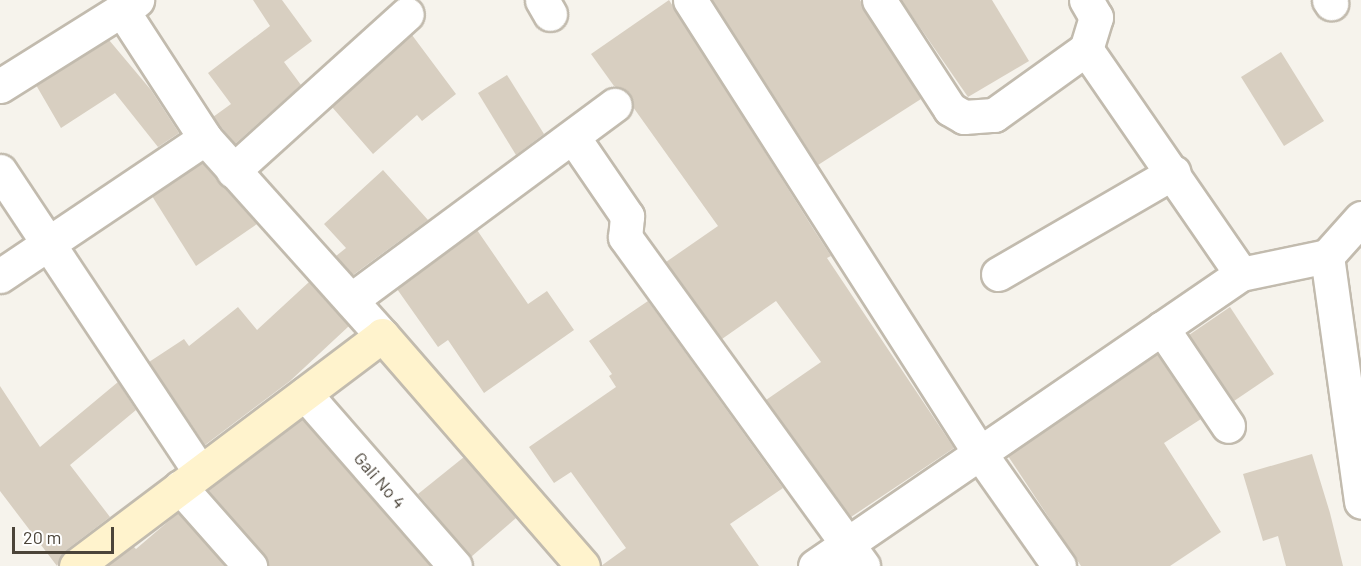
<!DOCTYPE html>
<html>
<head>
<meta charset="utf-8">
<style>
  body { margin:0 }
  #map { position:relative; width:1361px; height:566px; overflow:hidden; background:#f6f3ec; font-family:Barlow,sans-serif }
  div>[style] { position:absolute }
  [style*='--x'] { left:calc(var(--x)*1px); top:calc(var(--y)*1px); width:calc(var(--w)*1px); rotate:calc(var(--a)*1deg) }
  .building>* { inset:0; background:#d8cfc1 }
  .roads { filter:drop-shadow(2px 0 #c2bbae) drop-shadow(-2px 0 #c2bbae) drop-shadow(0 2px #c2bbae) drop-shadow(0 -2px #c2bbae) }
  .street>* { height:33px; margin:-16.5px; padding:0 16.5px; transform-origin:16.5px; border-radius:16.5px; background:#fff }
  .secondary>* { height:33px; margin:-16.5px; padding:0 16.5px; transform-origin:16.5px; border-radius:16.5px; background:#fff3cd }
  span { translate:-50% -50%; white-space:nowrap; text-align:center; line-height:1.15; -webkit-text-stroke:6px #fff; paint-order:stroke }
  .street-label { font-size:18px; color:#4b4439 }
  .scale { position:absolute; left:12px; top:527px; width:102px; height:27px; box-sizing:border-box; border:3px solid #4b4439; border-top:0; padding-left:8px; font-size:18px; line-height:21px; white-space:nowrap; color:#4b4439; -webkit-text-stroke:4px #fff; paint-order:stroke }
</style>
</head>
<body>
<div id="map">
  <div class="building">
    <i style="clip-path:polygon(253px 0,282px 0,312px 41px,284px 62px,301px 85px,235px 144px,213px 117px,231px 104px,208px 73px,270px 26px)"></i>
    <i style="clip-path:polygon(669px 0,814px 230px,831px 256px,827px 258px,954px 448px,851px 517px,766px 400px,821px 362px,776px 301px,722px 339px,666px 262px,718px 226px,633px 107px,630px 93px,614px 86px,591px 54px)"></i>
    <i style="clip-path:polygon(712px 0,860px 0,921px 99px,818px 165px)"></i>
    <i style="clip-path:polygon(901px 0,992px 0,1029px 61px,968px 97px)"></i>
    <i style="clip-path:polygon(412px 35px,456px 94px,422px 121px,417px 115px,373px 154px,332px 107px)"></i>
    <i style="clip-path:polygon(109px 40px,151px 90px,179px 133px,158px 147px,115px 93px,61px 128px,36px 85px)"></i>
    <i style="clip-path:polygon(1281px 52px,1324px 121px,1284px 146px,1241px 77px)"></i>
    <i style="clip-path:polygon(507px 75px,544px 134px,516px 155px,478px 93px)"></i>
    <i style="clip-path:polygon(202px 163px,257px 224px,196px 266px,152px 196px)"></i>
    <i style="clip-path:polygon(383px 170px,428px 220px,353px 275px,336px 256px,346px 248px,324px 224px)"></i>
    <i style="clip-path:polygon(477px 230px,528px 304px,547px 291px,574px 330px,484px 393px,448px 340px,438px 347px,397px 289px)"></i>
    <i style="clip-path:polygon(309px 282px,349px 326px,290px 381px,205px 445px,149px 362px,184px 339px,189px 346px,238px 307px,257px 330px)"></i>
    <i style="clip-path:polygon(648px 301px,783px 488px,730px 524px,759px 566px,601px 566px,626px 548px,571px 472px,554px 483px,529px 447px,616px 387px,609px 376px,612px 374px,589px 341px)"></i>
    <i style="clip-path:polygon(1230px 307px,1274px 374px,1234px 401px,1189px 335px)"></i>
    <i style="clip-path:polygon(1157px 354px,1201px 419px,1164px 443px,1221px 532px,1170px 566px,1081px 566px,1008px 456px)"></i>
    <i style="clip-path:polygon(118px 382px,136px 410px,70px 465px,110px 517px,65px 551px,57px 566px,0 491px,0 386px,40px 447px)"></i>
    <i style="clip-path:polygon(302px 419px,430px 566px,268px 566px,264px 554px,208px 490px)"></i>
    <i style="clip-path:polygon(1312px 454px,1330px 513px,1343px 566px,1286px 566px,1278px 536px,1263px 541px,1243px 474px)"></i>
    <i style="clip-path:polygon(464px 457px,516px 518px,471px 557px,418px 494px)"></i>
    <i style="clip-path:polygon(178px 513px,225px 566px,107px 566px,133px 546px,136px 549px)"></i>
  </div>
  <div class="roads">
    <div class="street">
      <i style="--x:542;--y:0;--w:16;--a:60"></i>
      <i style="--x:690;--y:0;--w:536;--a:57.41"></i>
      <i style="--x:979;--y:452;--w:139;--a:54.9"></i>
      <i style="--x:879;--y:0;--w:130;--a:56.9"></i>
      <i style="--x:950;--y:109;--w:16;--a:30"></i>
      <i style="--x:964;--y:117;--w:30;--a:-4"></i>
      <i style="--x:994;--y:115;--w:113;--a:-35.7"></i>
      <i style="--x:1086;--y:0;--w:20;--a:60"></i>
      <i style="--x:1096;--y:17;--w:34;--a:107"></i>
      <i style="--x:1086;--y:49;--w:273;--a:55.4"></i>
      <i style="--x:1329;--y:0;--w:4;--a:56"></i>
      <i style="--x:122;--y:10;--w:153;--a:57"></i>
      <i style="--x:205;--y:138;--w:265;--a:48.1"></i>
      <i style="--x:0;--y:86;--w:162;--a:-32.1"></i>
      <i style="--x:573;--y:137;--w:96;--a:55.6"></i>
      <i style="--x:627;--y:216;--w:21;--a:95"></i>
      <i style="--x:625;--y:237;--w:406;--a:54.1"></i>
      <i style="--x:0;--y:171;--w:361;--a:56.4"></i>
      <i style="--x:233;--y:171;--w:234;--a:-42.1"></i>
      <i style="--x:1361;--y:218;--w:51;--a:131.8"></i>
      <i style="--x:1327;--y:256;--w:248;--a:82.1"></i>
      <i style="--x:998;--y:274;--w:203;--a:-30.1"></i>
      <i style="--x:0;--y:276;--w:247;--a:-33.9"></i>
      <i style="--x:351;--y:300;--w:328;--a:-36.5"></i>
      <i style="--x:1162;--y:328;--w:118;--a:56"></i>
      <i style="--x:305;--y:394;--w:228;--a:48.9"></i>
      <i style="--x:180;--y:487;--w:106;--a:48.5"></i>
      <i style="--x:815;--y:566;--w:516;--a:-34.43"></i>
      <i style="--x:1241;--y:274;--w:88;--a:-11.8"></i>
    </div>
    <div class="secondary">
      <i style="--x:76;--y:566;--w:383;--a:-37"></i>
      <i style="--x:382;--y:335;--w:306;--a:49"></i>
    </div>
  </div>
  <div class="street-label">
    <span style="left:380px;top:480px;rotate:49deg">Gali No 4</span>
  </div>
  <div class="scale">20 m</div>
</div>
</body>
</html>
